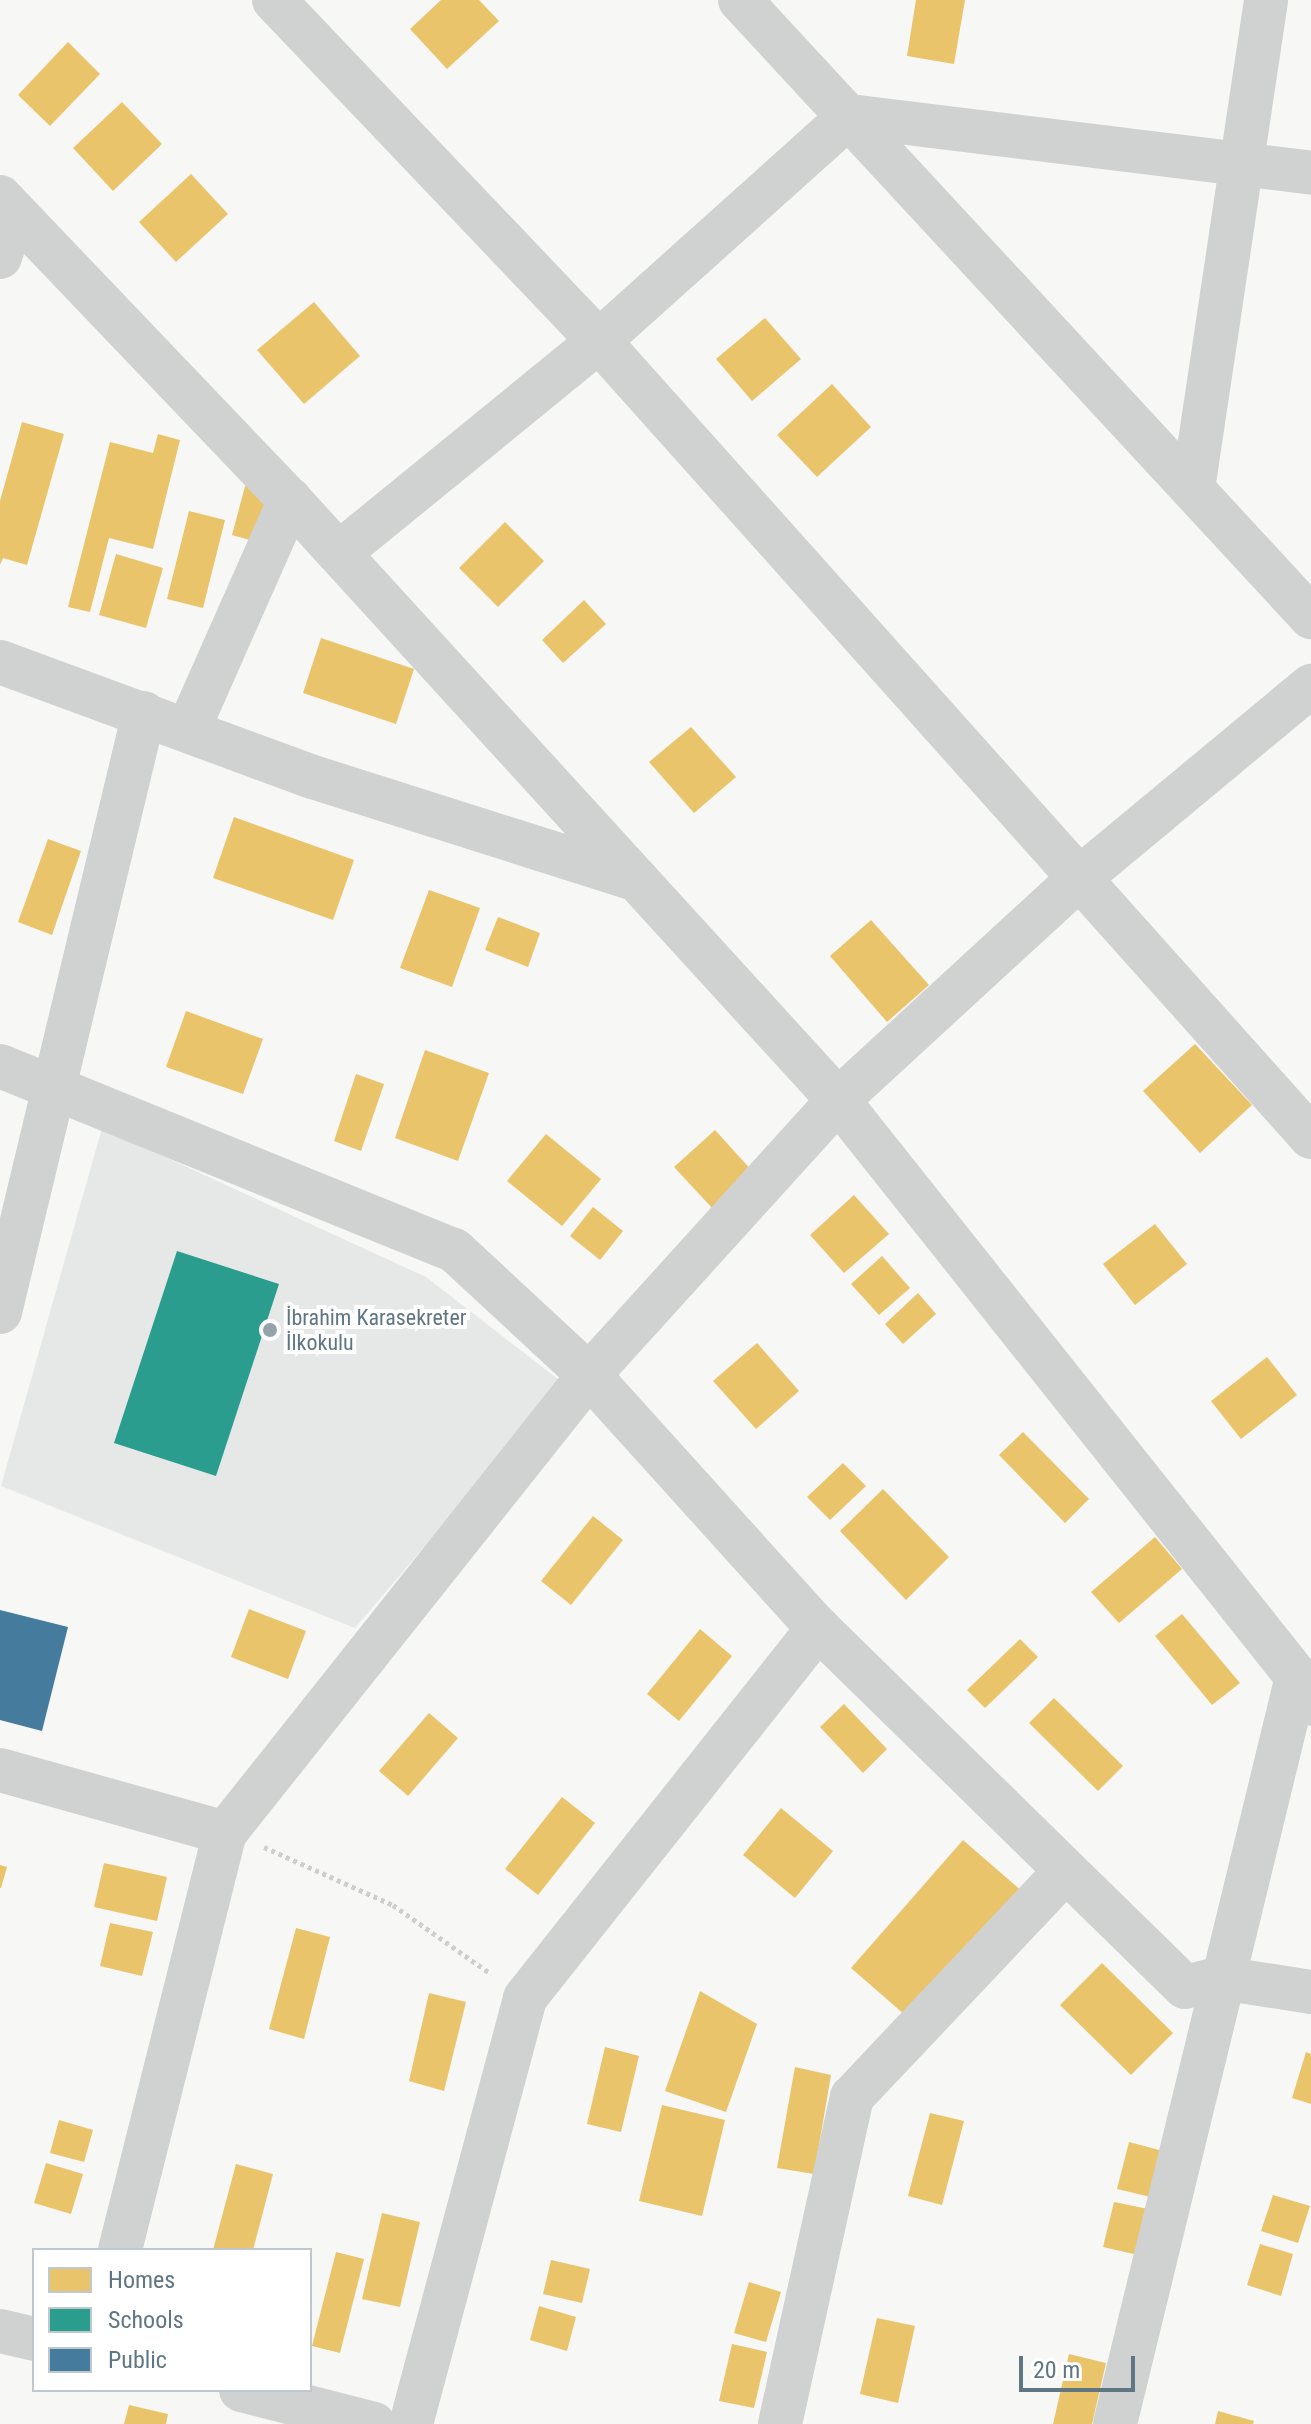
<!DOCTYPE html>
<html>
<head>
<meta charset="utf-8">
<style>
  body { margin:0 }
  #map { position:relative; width:1311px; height:2424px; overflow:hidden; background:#f7f7f6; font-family:"Roboto Condensed",sans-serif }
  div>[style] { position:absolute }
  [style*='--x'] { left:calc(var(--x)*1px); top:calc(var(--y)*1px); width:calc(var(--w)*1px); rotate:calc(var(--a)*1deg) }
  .built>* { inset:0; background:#e5e8e7 }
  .homes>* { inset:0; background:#e9c46a }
  .schools>* { inset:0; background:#2a9d8f }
  .public>* { inset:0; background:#457b9d }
  .path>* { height:5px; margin-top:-2.5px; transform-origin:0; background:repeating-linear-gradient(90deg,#cccecf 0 4px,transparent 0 8px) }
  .street>* { height:44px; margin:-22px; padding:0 22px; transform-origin:22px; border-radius:22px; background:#d0d1d1 }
  .dots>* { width:22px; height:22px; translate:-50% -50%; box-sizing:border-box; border:4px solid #fff; border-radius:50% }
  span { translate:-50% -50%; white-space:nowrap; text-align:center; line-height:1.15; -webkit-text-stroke:8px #fff; paint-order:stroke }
  .poi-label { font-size:22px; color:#607683 }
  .left { translate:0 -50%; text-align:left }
  .legend { position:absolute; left:32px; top:2248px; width:280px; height:144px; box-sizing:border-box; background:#fff; border:2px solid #bfc8cd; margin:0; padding:10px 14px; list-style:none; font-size:24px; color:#607683 }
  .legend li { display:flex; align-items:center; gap:16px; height:40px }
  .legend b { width:40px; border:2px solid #bfc8cd }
  .scale { position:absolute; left:1019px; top:2356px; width:116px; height:36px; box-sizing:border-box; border:4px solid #607683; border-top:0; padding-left:10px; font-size:24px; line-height:28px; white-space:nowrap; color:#607683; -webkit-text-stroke:6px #fff; paint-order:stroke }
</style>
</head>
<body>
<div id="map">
  <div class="built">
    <i style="clip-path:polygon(102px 1128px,426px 1277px,563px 1383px,355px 1628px,1px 1486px)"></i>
  </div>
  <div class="homes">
    <i style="clip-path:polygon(441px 0,479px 0,499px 21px,447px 69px,410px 29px)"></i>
    <i style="clip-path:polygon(916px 0,965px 0,954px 64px,907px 56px)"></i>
    <i style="clip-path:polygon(68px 42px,100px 74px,50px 126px,18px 95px)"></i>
    <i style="clip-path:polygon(122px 102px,162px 144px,113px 191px,73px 148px)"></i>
    <i style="clip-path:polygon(191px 174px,228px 214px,176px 262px,139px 222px)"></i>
    <i style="clip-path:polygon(314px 302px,360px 356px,304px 404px,257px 350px)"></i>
    <i style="clip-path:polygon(765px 318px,801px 359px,752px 401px,716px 359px)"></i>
    <i style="clip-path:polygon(832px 384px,871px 427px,817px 477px,777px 435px)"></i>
    <i style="clip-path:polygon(22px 422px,64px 434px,27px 565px,3px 558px,0 565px,0 501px)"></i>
    <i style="clip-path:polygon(158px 434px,180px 440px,153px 549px,109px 538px,90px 612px,68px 607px,110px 442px,153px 453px)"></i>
    <i style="clip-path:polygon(247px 479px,272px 486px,257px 542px,232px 535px)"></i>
    <i style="clip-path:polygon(189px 511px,225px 520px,203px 608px,167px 599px)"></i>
    <i style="clip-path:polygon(505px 522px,544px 561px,498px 607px,459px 568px)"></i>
    <i style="clip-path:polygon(116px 554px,163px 568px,146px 628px,99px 615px)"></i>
    <i style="clip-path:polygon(584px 600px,606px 624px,563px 663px,542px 640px)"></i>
    <i style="clip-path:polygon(321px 638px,414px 669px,396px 724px,303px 693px)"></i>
    <i style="clip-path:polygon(691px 727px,736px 777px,694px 813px,649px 762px)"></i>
    <i style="clip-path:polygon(234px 817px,354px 860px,333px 920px,213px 878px)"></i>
    <i style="clip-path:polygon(48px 839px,81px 851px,52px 935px,18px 922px)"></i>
    <i style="clip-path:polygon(429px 890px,480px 908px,452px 987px,400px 968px)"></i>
    <i style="clip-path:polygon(498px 917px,540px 933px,528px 967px,485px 950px)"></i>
    <i style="clip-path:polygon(871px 920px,929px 985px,887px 1022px,830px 956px)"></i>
    <i style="clip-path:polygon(186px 1011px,263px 1039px,243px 1094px,166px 1067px)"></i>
    <i style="clip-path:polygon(1195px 1044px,1252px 1105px,1200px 1153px,1143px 1091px)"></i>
    <i style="clip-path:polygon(425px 1050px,489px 1073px,458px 1161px,395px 1138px)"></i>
    <i style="clip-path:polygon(356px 1074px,384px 1084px,361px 1151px,334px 1141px)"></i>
    <i style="clip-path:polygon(715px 1130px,754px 1173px,713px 1209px,674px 1167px)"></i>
    <i style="clip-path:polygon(546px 1134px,601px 1179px,562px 1226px,507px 1181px)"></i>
    <i style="clip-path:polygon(854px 1195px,889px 1234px,844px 1273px,810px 1235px)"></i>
    <i style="clip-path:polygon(593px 1207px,623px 1231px,600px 1260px,570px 1236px)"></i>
    <i style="clip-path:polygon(1155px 1224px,1187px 1264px,1135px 1305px,1103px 1264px)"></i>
    <i style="clip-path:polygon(882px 1256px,910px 1288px,879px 1315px,851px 1284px)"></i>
    <i style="clip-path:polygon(918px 1293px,936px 1314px,903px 1344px,885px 1324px)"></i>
    <i style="clip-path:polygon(757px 1343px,799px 1391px,756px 1429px,713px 1381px)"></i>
    <i style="clip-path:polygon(1267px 1357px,1297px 1395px,1241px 1439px,1211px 1401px)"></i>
    <i style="clip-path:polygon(1023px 1432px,1089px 1499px,1065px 1523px,999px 1455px)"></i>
    <i style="clip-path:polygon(843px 1463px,866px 1486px,830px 1520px,807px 1497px)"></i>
    <i style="clip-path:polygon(883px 1489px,949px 1557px,906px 1600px,840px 1531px)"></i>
    <i style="clip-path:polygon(593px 1516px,623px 1540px,571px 1605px,541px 1581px)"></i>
    <i style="clip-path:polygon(1155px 1537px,1182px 1569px,1119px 1623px,1091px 1592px)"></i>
    <i style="clip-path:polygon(249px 1609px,306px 1631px,288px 1679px,231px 1657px)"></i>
    <i style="clip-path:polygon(1182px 1614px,1240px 1683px,1212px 1705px,1155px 1636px)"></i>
    <i style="clip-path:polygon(700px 1629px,732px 1656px,679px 1721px,647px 1694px)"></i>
    <i style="clip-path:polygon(1020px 1639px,1038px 1657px,985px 1708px,967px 1690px)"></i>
    <i style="clip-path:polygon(1054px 1698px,1123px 1766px,1098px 1791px,1029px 1723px)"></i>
    <i style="clip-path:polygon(844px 1704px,887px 1749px,863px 1773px,820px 1727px)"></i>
    <i style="clip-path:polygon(429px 1713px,458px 1738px,408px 1796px,379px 1771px)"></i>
    <i style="clip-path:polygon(562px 1797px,595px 1823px,538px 1895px,505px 1869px)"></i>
    <i style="clip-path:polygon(781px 1808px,833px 1851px,795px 1898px,743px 1855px)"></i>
    <i style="clip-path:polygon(963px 1840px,1024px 1893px,912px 2021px,851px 1968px)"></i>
    <i style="clip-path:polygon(104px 1863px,167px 1877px,157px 1921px,94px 1907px)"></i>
    <i style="clip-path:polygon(0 1865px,7px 1867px,1px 1888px,0 1888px)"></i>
    <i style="clip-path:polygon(110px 1923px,153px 1932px,142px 1976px,100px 1966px)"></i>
    <i style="clip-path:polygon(296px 1928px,330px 1937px,304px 2039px,269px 2029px)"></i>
    <i style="clip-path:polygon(1102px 1963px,1173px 2033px,1131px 2075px,1060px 2005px)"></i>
    <i style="clip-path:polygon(700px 1991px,757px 2024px,726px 2112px,665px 2091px)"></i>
    <i style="clip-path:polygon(429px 1993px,466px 2002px,444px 2091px,409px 2081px)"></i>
    <i style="clip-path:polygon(605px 2047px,639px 2056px,621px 2132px,587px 2124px)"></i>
    <i style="clip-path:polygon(1306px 2052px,1311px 2054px,1311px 2104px,1292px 2098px)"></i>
    <i style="clip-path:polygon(795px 2067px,831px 2075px,814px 2174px,777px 2168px)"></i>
    <i style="clip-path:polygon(662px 2105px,725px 2120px,702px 2216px,639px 2201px)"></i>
    <i style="clip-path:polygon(930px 2113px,964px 2121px,942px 2205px,908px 2196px)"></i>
    <i style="clip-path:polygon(59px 2120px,93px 2130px,84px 2162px,50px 2153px)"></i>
    <i style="clip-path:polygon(1129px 2142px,1163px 2151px,1151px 2197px,1117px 2189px)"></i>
    <i style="clip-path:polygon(46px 2163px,83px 2174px,71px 2214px,34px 2203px)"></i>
    <i style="clip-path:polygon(236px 2164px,273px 2174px,253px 2250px,213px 2250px)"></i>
    <i style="clip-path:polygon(1273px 2195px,1310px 2206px,1298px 2243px,1261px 2231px)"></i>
    <i style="clip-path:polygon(1114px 2202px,1148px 2209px,1138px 2255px,1103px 2247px)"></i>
    <i style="clip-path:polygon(382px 2213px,420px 2222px,400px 2307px,362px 2299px)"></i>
    <i style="clip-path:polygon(1260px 2244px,1293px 2254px,1281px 2296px,1247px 2285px)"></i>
    <i style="clip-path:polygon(336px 2252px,364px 2259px,340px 2353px,312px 2346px)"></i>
    <i style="clip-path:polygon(551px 2260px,590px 2269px,582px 2303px,543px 2294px)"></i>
    <i style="clip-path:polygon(749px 2282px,781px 2292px,766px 2342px,734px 2333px)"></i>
    <i style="clip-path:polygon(539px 2306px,576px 2317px,567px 2351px,530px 2340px)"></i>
    <i style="clip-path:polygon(877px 2318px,915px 2326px,898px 2403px,860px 2394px)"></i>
    <i style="clip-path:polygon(732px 2344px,767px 2352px,754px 2408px,719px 2401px)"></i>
    <i style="clip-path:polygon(1069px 2354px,1106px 2363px,1092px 2424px,1053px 2424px)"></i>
    <i style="clip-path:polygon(129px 2405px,168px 2414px,166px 2424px,124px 2424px)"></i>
    <i style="clip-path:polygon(1218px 2411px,1254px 2421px,1253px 2424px,1215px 2424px)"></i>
  </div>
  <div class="schools">
    <i style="clip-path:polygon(177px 1251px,279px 1284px,216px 1476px,114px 1443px)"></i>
  </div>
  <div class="public">
    <i style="clip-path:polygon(0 1610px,68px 1627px,42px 1731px,0 1720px)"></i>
  </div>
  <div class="path">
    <i style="--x:264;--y:1847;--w:141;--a:24.2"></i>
    <i style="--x:393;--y:1905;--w:120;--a:35.1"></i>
  </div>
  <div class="street">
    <i style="--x:274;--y:0;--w:471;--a:46.4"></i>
    <i style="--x:599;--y:341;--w:1068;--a:48.19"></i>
    <i style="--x:740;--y:0;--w:841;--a:47.22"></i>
    <i style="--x:0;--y:197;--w:419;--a:46.3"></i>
    <i style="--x:290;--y:500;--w:813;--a:47.59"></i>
    <i style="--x:838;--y:1100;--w:737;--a:51.5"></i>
    <i style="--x:1297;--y:1677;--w:30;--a:63"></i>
    <i style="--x:0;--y:257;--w:46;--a:-72.3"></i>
    <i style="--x:1193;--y:489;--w:494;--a:-81.5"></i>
    <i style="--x:339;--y:553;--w:335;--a:-39.2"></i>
    <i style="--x:599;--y:341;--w:337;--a:-41.9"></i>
    <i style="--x:850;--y:116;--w:465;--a:7"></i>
    <i style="--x:0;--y:662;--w:333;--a:20.2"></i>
    <i style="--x:313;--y:777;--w:340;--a:17.6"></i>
    <i style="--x:188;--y:730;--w:252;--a:-66.1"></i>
    <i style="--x:0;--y:1066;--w:490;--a:22.1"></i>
    <i style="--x:454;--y:1250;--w:184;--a:42.8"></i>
    <i style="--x:589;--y:1375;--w:341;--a:47.9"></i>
    <i style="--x:818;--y:1628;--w:513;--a:44.37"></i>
    <i style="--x:1185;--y:1987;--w:37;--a:-14"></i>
    <i style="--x:1221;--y:1978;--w:91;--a:8.8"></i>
    <i style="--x:0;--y:1312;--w:616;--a:-76.48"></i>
    <i style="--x:0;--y:1770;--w:234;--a:15.6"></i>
    <i style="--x:120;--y:2250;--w:430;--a:-75.9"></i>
    <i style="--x:225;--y:1833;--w:585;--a:-51.52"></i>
    <i style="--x:589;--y:1375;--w:371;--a:-47.8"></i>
    <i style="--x:838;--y:1100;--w:331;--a:-42.6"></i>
    <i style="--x:1082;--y:876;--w:298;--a:-39.7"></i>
    <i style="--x:0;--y:2331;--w:35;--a:13"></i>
    <i style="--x:241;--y:2390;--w:137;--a:14.3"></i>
    <i style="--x:411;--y:2424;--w:441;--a:-75"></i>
    <i style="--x:525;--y:1998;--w:472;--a:-51.6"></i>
    <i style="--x:780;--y:2424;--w:335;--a:-77.6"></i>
    <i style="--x:852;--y:2097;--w:307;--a:-46.6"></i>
    <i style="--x:1115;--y:2424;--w:769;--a:-76.31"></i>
  </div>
  <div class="dots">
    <i style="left:270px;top:1330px;background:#95a3ab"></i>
  </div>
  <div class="poi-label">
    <span class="left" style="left:286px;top:1330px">İbrahim Karasekreter<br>İlkokulu</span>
  </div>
  <ul class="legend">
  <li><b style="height:22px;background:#e9c46a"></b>Homes</li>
  <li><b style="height:22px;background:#2a9d8f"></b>Schools</li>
  <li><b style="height:22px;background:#457b9d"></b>Public</li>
  </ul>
  <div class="scale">20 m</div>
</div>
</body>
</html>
